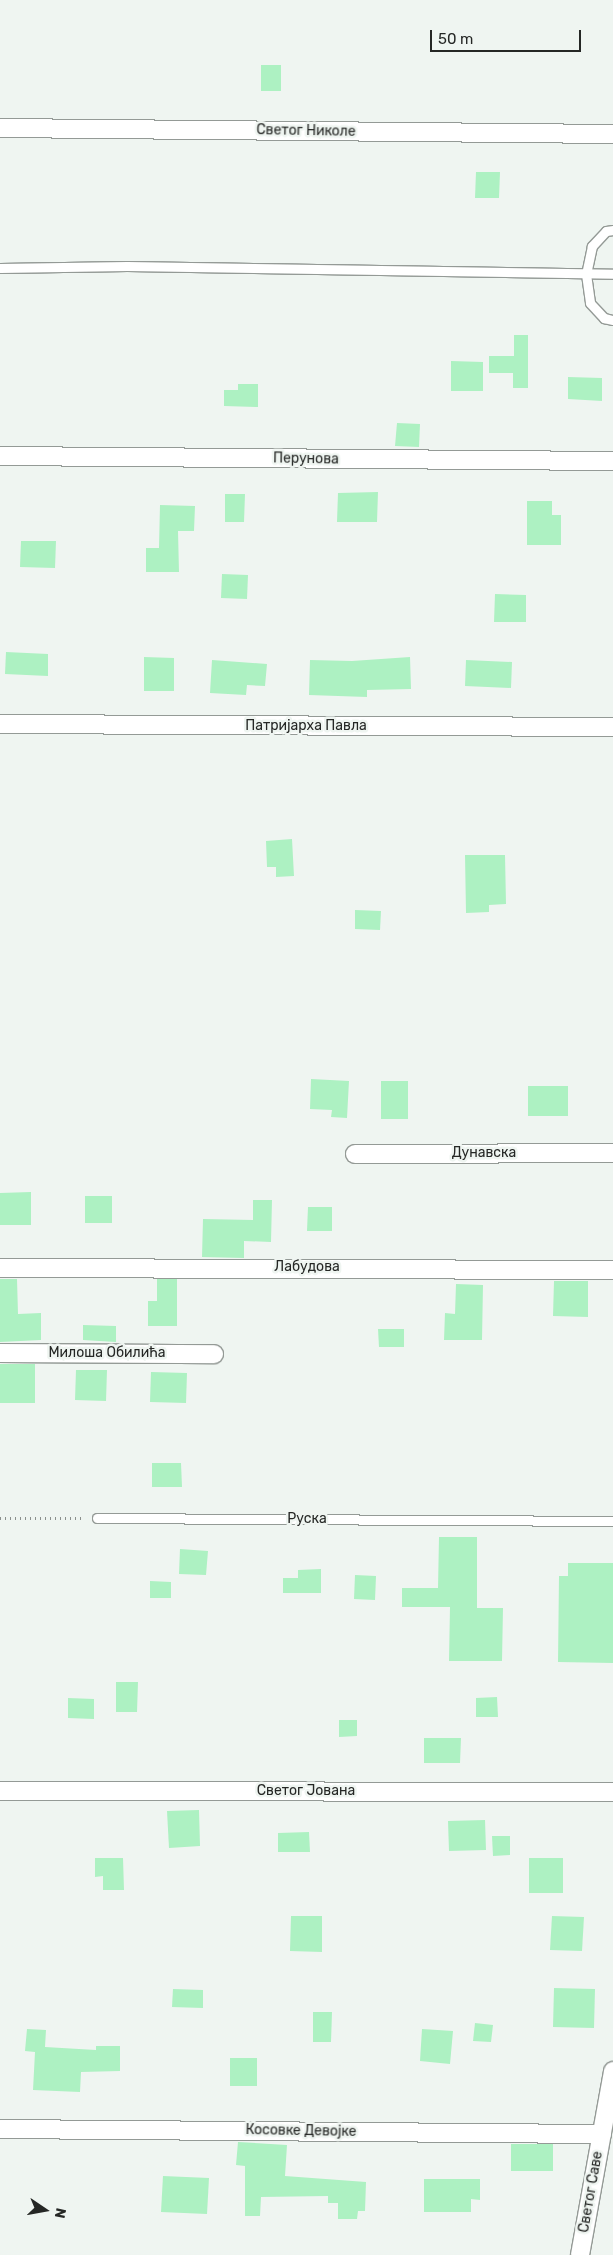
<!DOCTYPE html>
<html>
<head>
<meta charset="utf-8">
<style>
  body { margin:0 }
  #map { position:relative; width:613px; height:2255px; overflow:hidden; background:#eff5f1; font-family:Rubik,sans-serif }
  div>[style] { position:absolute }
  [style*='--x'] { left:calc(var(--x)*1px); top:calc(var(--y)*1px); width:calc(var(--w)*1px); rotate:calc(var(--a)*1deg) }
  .building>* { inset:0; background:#adf1c2 }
  .path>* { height:3px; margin-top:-1.5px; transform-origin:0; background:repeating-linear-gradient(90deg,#8c908d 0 1px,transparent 0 5px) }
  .roads { filter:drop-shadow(1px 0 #949a96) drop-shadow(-1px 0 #949a96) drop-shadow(0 1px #949a96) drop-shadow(0 -1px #949a96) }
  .service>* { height:9px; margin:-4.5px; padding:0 4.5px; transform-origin:4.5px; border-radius:4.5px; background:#fff }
  .minor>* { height:18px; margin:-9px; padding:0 9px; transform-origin:9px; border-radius:9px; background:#fff }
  span { translate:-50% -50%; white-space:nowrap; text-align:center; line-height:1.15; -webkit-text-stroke:5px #eff5f1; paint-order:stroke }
  .street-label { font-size:14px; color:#252725 }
  .north { position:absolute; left:20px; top:2185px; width:50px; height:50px; -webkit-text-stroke:4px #eff5f1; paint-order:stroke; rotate:102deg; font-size:14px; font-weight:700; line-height:20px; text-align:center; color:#252725 }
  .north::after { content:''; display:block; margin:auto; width:18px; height:22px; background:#252725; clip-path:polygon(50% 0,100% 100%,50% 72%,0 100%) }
  .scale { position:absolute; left:430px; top:30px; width:151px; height:22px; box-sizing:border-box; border:2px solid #252725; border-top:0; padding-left:6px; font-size:15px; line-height:18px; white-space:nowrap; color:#252725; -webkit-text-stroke:4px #eff5f1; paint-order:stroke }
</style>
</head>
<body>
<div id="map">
  <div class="building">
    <i style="clip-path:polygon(261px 65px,281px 65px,281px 91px,261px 91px)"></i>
    <i style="clip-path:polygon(476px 172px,500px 172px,499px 198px,475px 198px)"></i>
    <i style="clip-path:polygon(514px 335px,528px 335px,528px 388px,513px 388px,513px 373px,489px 373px,489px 356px,514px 356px)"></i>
    <i style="clip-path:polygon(451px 361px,483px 362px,483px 391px,451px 391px)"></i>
    <i style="clip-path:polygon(568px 377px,602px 378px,602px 401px,568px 399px)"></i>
    <i style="clip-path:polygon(238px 384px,258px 384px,258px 407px,224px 406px,224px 390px,238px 390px)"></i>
    <i style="clip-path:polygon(397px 423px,420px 424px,419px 447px,395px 446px)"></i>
    <i style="clip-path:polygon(378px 492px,377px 522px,337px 522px,338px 493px)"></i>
    <i style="clip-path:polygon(225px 494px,245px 494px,244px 522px,225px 522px)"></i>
    <i style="clip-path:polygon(527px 501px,552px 501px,552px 515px,561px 515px,561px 545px,527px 545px)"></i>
    <i style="clip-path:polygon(160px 505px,195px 506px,194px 531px,178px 531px,179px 572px,146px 572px,146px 548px,159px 548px)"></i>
    <i style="clip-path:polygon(21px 541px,56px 541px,55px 568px,20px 567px)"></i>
    <i style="clip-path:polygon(222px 574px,248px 575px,247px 599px,221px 598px)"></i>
    <i style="clip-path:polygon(495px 594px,526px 595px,526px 622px,494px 622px)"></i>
    <i style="clip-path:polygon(6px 652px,48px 654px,48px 676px,5px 674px)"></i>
    <i style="clip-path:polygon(144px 657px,174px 658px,174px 691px,144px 691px)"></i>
    <i style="clip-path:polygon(410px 657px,411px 689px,367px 690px,367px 697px,309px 695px,310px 660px,352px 661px)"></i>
    <i style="clip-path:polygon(212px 660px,267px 664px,265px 686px,247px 685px,246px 695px,210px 693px)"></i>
    <i style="clip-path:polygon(466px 660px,512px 662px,511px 688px,465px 686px)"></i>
    <i style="clip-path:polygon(292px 839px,294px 876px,276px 877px,276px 867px,267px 867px,266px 841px)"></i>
    <i style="clip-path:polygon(465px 855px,505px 855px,506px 904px,489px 905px,489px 912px,466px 913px)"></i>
    <i style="clip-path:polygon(355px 910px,381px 911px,380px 930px,355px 929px)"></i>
    <i style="clip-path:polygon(311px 1079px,349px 1081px,347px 1118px,331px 1117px,332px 1110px,310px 1109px)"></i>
    <i style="clip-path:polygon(381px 1081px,408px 1081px,408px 1119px,381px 1119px)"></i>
    <i style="clip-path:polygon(528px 1086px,568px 1086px,568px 1116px,528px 1116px)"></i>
    <i style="clip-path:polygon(31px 1192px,31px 1225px,0 1225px,0 1193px)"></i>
    <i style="clip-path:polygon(85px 1196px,112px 1196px,112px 1223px,85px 1223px)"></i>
    <i style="clip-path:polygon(253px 1200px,272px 1200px,271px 1242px,244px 1241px,244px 1258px,202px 1257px,203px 1219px,253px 1220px)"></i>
    <i style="clip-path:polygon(308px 1207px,332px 1207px,332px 1231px,307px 1231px)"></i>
    <i style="clip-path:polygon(0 1279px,17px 1279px,18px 1314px,41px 1313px,41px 1340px,0 1342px)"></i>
    <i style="clip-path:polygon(157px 1279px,177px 1279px,177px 1326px,148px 1326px,148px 1301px,157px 1301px)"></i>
    <i style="clip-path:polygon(554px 1281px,588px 1281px,588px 1317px,553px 1316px)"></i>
    <i style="clip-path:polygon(456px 1284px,483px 1285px,482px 1340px,444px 1340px,445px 1313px,455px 1314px)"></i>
    <i style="clip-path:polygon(83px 1325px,116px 1326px,116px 1342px,83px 1340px)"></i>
    <i style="clip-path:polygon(378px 1329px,404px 1329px,404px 1347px,379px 1347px)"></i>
    <i style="clip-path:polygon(0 1364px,35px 1364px,35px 1403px,0 1403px)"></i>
    <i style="clip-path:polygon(76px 1370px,107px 1370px,106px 1401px,75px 1400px)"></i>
    <i style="clip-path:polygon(151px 1372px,187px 1373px,186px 1403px,150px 1402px)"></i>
    <i style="clip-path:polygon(152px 1463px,181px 1463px,182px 1487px,152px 1487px)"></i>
    <i style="clip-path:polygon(439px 1537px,477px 1537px,477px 1608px,503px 1608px,502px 1661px,449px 1661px,450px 1607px,402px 1607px,402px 1588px,438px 1588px)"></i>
    <i style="clip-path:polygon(180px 1549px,208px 1551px,206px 1575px,179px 1574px)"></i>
    <i style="clip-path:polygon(568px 1563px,613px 1563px,613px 1663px,558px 1662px,559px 1576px,568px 1576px)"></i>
    <i style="clip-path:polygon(321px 1569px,321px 1593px,283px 1593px,283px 1578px,298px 1578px,298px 1570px)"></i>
    <i style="clip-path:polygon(355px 1575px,376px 1576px,375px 1600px,354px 1599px)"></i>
    <i style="clip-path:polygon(150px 1581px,171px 1582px,171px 1598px,150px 1598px)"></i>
    <i style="clip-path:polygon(116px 1682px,138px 1682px,137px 1712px,116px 1712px)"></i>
    <i style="clip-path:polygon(497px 1697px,498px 1717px,476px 1717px,476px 1698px)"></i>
    <i style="clip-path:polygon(68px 1698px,94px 1699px,94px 1719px,68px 1718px)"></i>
    <i style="clip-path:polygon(339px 1720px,357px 1720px,357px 1736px,339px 1737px)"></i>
    <i style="clip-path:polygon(424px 1738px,461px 1738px,460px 1763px,424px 1763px)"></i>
    <i style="clip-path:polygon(199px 1810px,200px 1846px,169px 1848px,167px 1811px)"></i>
    <i style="clip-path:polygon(485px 1820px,486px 1850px,449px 1851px,448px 1821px)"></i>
    <i style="clip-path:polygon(309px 1832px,310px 1852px,278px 1852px,278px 1833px)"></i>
    <i style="clip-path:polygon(492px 1836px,510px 1836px,510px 1855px,493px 1856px)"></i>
    <i style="clip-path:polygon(95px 1858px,123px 1858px,124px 1890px,103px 1890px,103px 1876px,95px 1877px)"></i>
    <i style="clip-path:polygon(529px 1858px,563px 1858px,563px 1893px,529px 1893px)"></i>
    <i style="clip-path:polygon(291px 1916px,322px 1916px,322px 1952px,290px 1951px)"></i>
    <i style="clip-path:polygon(552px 1916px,584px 1917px,582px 1951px,550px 1950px)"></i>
    <i style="clip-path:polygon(554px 1988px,595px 1989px,594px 2028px,553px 2027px)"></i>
    <i style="clip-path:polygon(173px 1989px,203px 1990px,203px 2008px,172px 2007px)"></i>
    <i style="clip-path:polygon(313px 2012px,332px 2012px,331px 2042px,313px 2042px)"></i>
    <i style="clip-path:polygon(475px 2023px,493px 2025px,491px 2042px,473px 2041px)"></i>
    <i style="clip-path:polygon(27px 2029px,46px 2030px,45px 2047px,96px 2050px,96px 2046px,120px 2046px,120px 2071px,81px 2072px,80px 2092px,33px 2090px,35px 2052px,25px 2051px)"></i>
    <i style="clip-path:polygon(422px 2029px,453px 2031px,450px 2064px,420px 2061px)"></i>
    <i style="clip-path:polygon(230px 2058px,257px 2058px,257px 2086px,230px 2086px)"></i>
    <i style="clip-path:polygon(238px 2142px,287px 2145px,285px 2176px,366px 2182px,365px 2211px,358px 2211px,357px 2219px,338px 2219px,338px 2203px,328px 2203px,328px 2196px,261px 2197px,260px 2216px,245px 2216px,245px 2166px,236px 2165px)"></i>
    <i style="clip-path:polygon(511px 2144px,553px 2144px,553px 2171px,511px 2171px)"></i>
    <i style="clip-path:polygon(163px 2176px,209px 2178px,207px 2214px,161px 2212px)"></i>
    <i style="clip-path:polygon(424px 2179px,480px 2179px,480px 2200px,471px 2199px,471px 2212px,424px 2212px)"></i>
  </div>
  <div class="path">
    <i style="--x:0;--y:1518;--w:84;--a:0"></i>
  </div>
  <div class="roads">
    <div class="service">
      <i style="--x:613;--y:230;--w:7;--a:172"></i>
      <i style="--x:606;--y:231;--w:21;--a:133"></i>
      <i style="--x:592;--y:246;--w:29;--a:102"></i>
      <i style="--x:586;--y:274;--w:29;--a:82"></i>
      <i style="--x:590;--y:303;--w:21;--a:47"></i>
      <i style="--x:604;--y:318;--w:9;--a:13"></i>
      <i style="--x:0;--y:268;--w:127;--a:-0.9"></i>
      <i style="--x:127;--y:266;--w:486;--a:0.9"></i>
      <i style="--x:97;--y:1518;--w:516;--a:0.33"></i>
    </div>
    <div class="minor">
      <i style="--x:0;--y:128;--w:613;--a:0.56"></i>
      <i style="--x:0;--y:456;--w:613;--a:0.47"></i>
      <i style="--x:0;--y:724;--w:613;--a:0.28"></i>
      <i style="--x:355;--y:1154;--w:258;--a:-0.2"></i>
      <i style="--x:0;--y:1268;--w:613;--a:0.19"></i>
      <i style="--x:0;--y:1353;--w:214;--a:0.3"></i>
      <i style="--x:0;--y:1791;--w:613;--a:0.09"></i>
      <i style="--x:0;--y:2129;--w:602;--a:0.48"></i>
      <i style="--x:580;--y:2255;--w:187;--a:-79.8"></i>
    </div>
  </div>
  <div class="street-label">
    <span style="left:306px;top:131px;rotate:1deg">Светог Николе</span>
    <span style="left:306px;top:459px;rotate:1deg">Перунова</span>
    <span style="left:306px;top:726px">Патријарха Павла</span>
    <span style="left:484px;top:1153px">Дунавска</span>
    <span style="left:307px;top:1267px">Лабудова</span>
    <span style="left:107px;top:1353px">Милоша Обилића</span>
    <span style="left:307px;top:1519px">Руска</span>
    <span style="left:306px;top:1791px">Светог Јована</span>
    <span style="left:301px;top:2131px;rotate:1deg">Косовке Девојке</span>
    <span style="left:591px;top:2192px;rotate:-80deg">Светог Саве</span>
  </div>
  <div class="north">N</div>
  <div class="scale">50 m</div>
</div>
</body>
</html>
